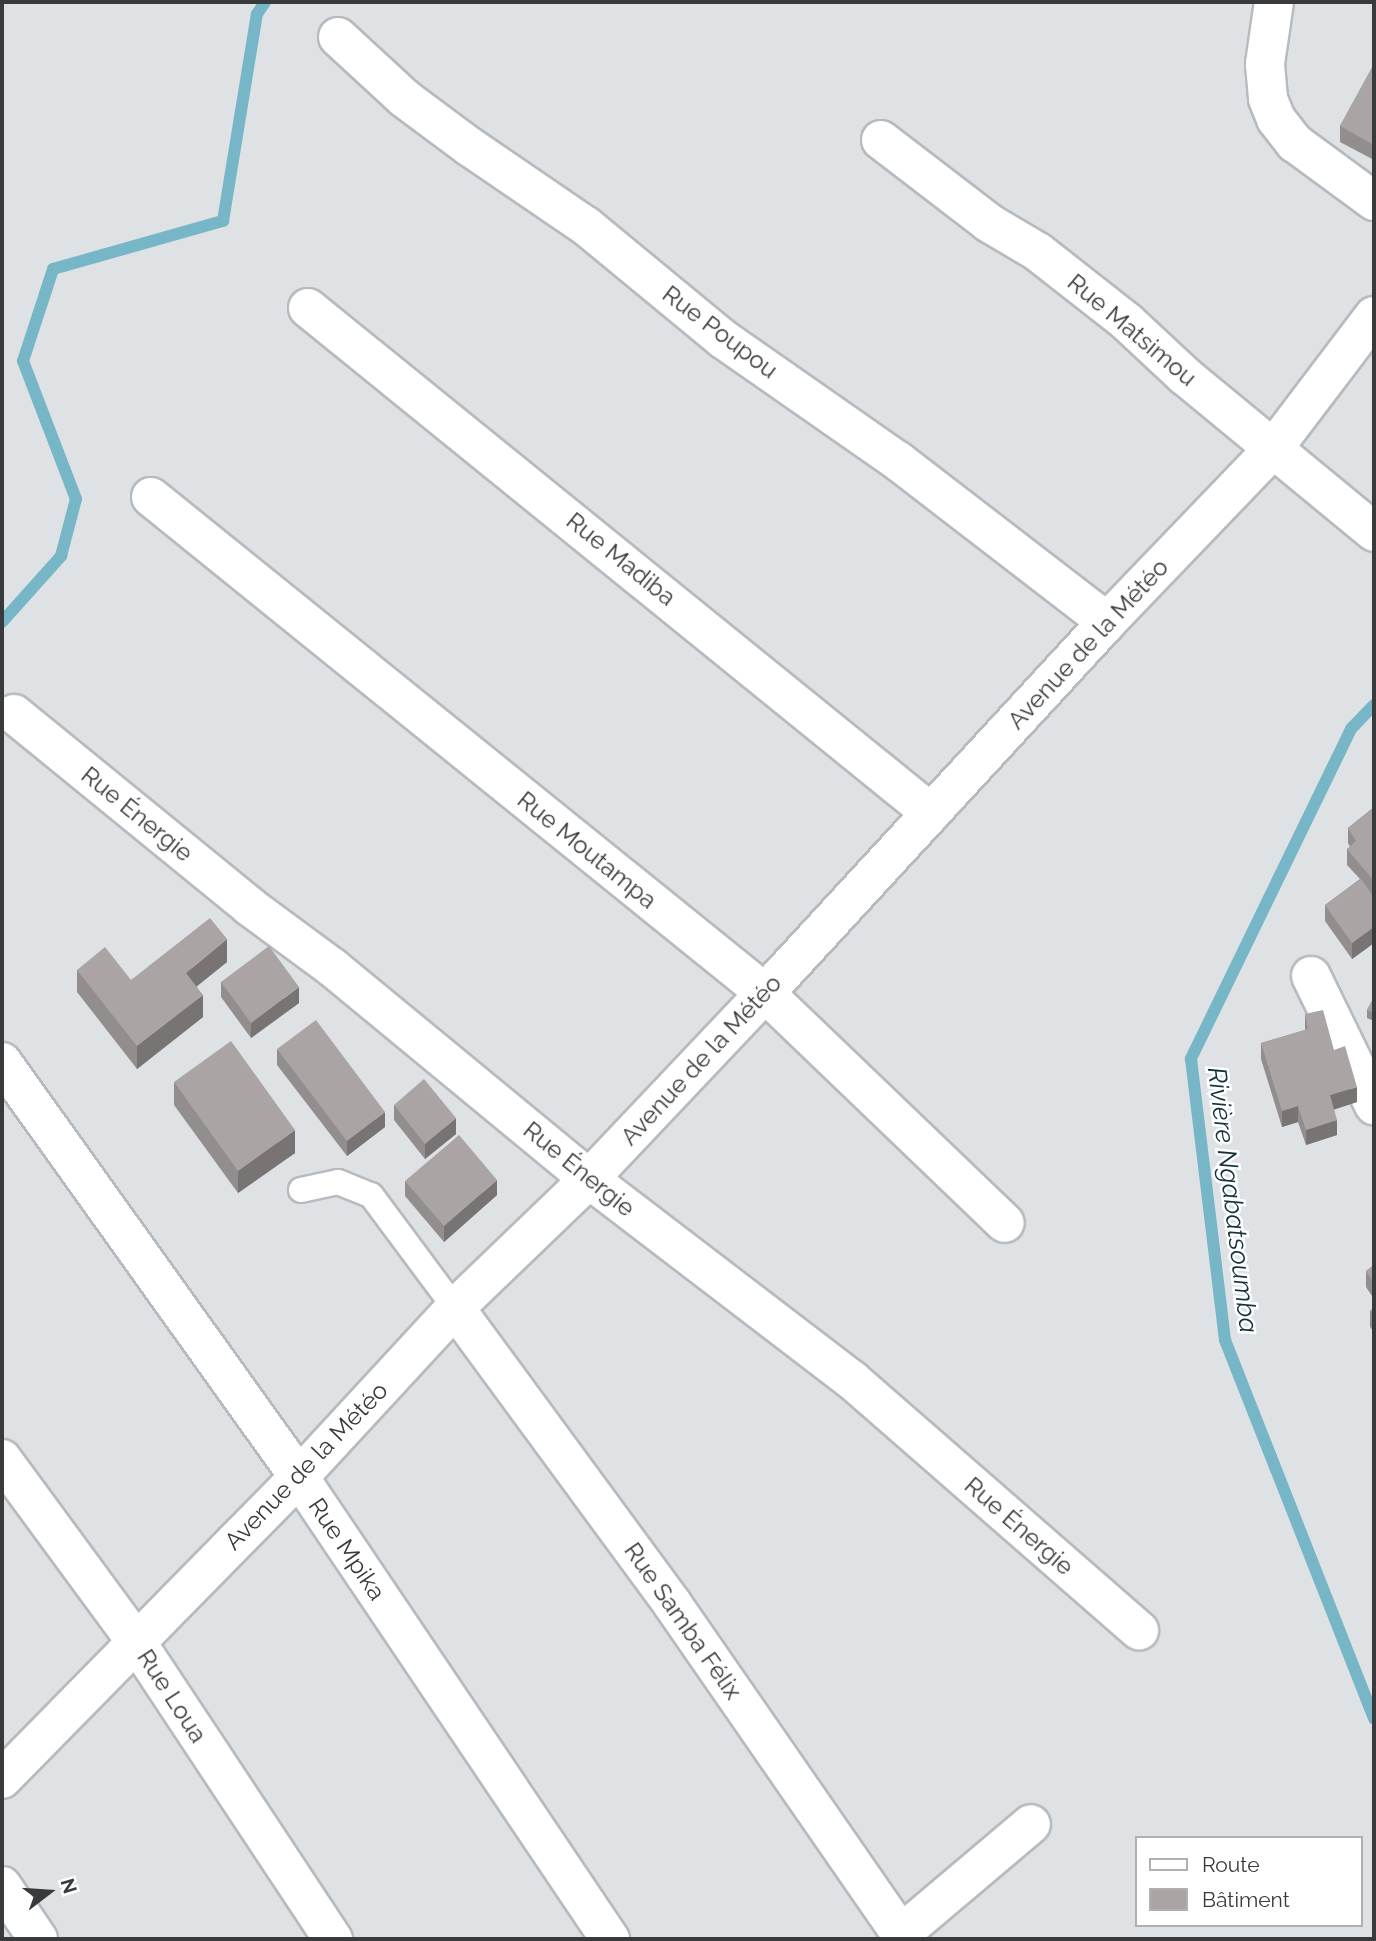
<!DOCTYPE html>
<html>
<head>
<meta charset="utf-8">
<style>
  body { margin:0 }
  #map { position:relative; width:1376px; height:1941px; overflow:hidden; background:#dee2e5; font-family:Raleway,sans-serif }
  div>[style] { position:absolute }
  [style*='--x'] { left:calc(var(--x)*1px); top:calc(var(--y)*1px); width:calc(var(--w)*1px); rotate:calc(var(--a)*1deg) }
  .stream>* { height:12px; margin:-6px; padding:0 6px; transform-origin:6px; border-radius:6px; background:#77b6c7 }
  .roads { filter:drop-shadow(2px 0 #b7babe) drop-shadow(-2px 0 #b7babe) drop-shadow(0 2px #b7babe) drop-shadow(0 -2px #b7babe) }
  .service>* { height:24px; margin:-12px; padding:0 12px; transform-origin:12px; border-radius:12px; background:#fff }
  .minor>* { height:38px; margin:-19px; padding:0 19px; transform-origin:19px; border-radius:19px; background:#fff }
  .wall>* { inset:0; background:#928e8d }
  .shaded-wall>* { inset:0; background:#777473 }
  .building>* { inset:0; background:#aaa5a4 }
  span { translate:-50% -50%; white-space:nowrap; text-align:center; line-height:1.15; -webkit-text-stroke:5px #fff; paint-order:stroke }
  .street-label { font-size:24px; color:#393a3b }
  .water-label { font-size:26px; color:#13323a; font-style:italic }
  .frame { position:absolute; inset:0; border:4px solid #393a3b; pointer-events:none }
  .legend { position:absolute; left:1135px; top:1836px; width:228px; height:91px; box-sizing:border-box; background:#fff; border:2px solid #b0b0b1; margin:0; padding:9px 12px; list-style:none; font-size:21px; color:#393a3b }
  .legend li { display:flex; align-items:center; gap:14px; height:35px }
  .legend b { width:35px; border:2px solid #b0b0b1 }
  .north { position:absolute; left:14px; top:1857px; width:70px; height:70px; -webkit-text-stroke:5px #fff; paint-order:stroke; rotate:73deg; font-size:19px; font-weight:700; line-height:28px; text-align:center; color:#393a3b }
  .north::after { content:''; display:block; margin:auto; width:24px; height:32px; background:#393a3b; clip-path:polygon(50% 0,100% 100%,50% 72%,0 100%) }
</style>
</head>
<body>
<div id="map">
  <div class="stream">
    <i style="--x:2;--y:622;--w:89;--a:-48.2"></i>
    <i style="--x:61;--y:556;--w:59;--a:-75.3"></i>
    <i style="--x:76;--y:499;--w:148;--a:-111"></i>
    <i style="--x:23;--y:361;--w:97;--a:-71.9"></i>
    <i style="--x:53;--y:269;--w:177;--a:-15.8"></i>
    <i style="--x:223;--y:221;--w:210;--a:-80.7"></i>
    <i style="--x:257;--y:14;--w:14;--a:-56"></i>
    <i style="--x:1374;--y:705;--w:33;--a:134"></i>
    <i style="--x:1351;--y:729;--w:367;--a:115.9"></i>
    <i style="--x:1191;--y:1059;--w:283;--a:83.1"></i>
    <i style="--x:1225;--y:1340;--w:407;--a:68.5"></i>
  </div>
  <div class="roads">
    <div class="service">
      <i style="--x:301;--y:1190;--w:38;--a:-12"></i>
      <i style="--x:338;--y:1182;--w:35;--a:22"></i>
      <i style="--x:371;--y:1195;--w:141;--a:53.4"></i>
    </div>
    <div class="minor">
      <i style="--x:1274;--y:2;--w:63;--a:98.3"></i>
      <i style="--x:1265;--y:64;--w:35;--a:85"></i>
      <i style="--x:1268;--y:99;--w:22;--a:68"></i>
      <i style="--x:1276;--y:119;--w:31;--a:52"></i>
      <i style="--x:1295;--y:143;--w:98;--a:36.3"></i>
      <i style="--x:338;--y:37;--w:90;--a:42.7"></i>
      <i style="--x:404;--y:98;--w:82;--a:36.6"></i>
      <i style="--x:470;--y:147;--w:140;--a:34.3"></i>
      <i style="--x:586;--y:226;--w:178;--a:39.5"></i>
      <i style="--x:723;--y:339;--w:213;--a:34.9"></i>
      <i style="--x:898;--y:461;--w:264;--a:37.6"></i>
      <i style="--x:881;--y:140;--w:136;--a:37.5"></i>
      <i style="--x:989;--y:223;--w:57;--a:30.6"></i>
      <i style="--x:1038;--y:252;--w:112;--a:38.1"></i>
      <i style="--x:1126;--y:321;--w:81;--a:43"></i>
      <i style="--x:1185;--y:376;--w:245;--a:39.5"></i>
      <i style="--x:308;--y:308;--w:802;--a:39.03"></i>
      <i style="--x:151;--y:497;--w:789;--a:38.93"></i>
      <i style="--x:765;--y:993;--w:332;--a:43.8"></i>
      <i style="--x:14;--y:714;--w:303;--a:39.2"></i>
      <i style="--x:249;--y:906;--w:104;--a:36.4"></i>
      <i style="--x:333;--y:968;--w:332;--a:39.5"></i>
      <i style="--x:589;--y:1179;--w:331;--a:37.4"></i>
      <i style="--x:852;--y:1380;--w:381;--a:41.1"></i>
      <i style="--x:1311;--y:976;--w:144;--a:64"></i>
      <i style="--x:2;--y:1062;--w:510;--a:54.41"></i>
      <i style="--x:299;--y:1477;--w:557;--a:56.05"></i>
      <i style="--x:455;--y:1308;--w:368;--a:53.7"></i>
      <i style="--x:673;--y:1605;--w:406;--a:55.3"></i>
      <i style="--x:2;--y:1459;--w:225;--a:53.7"></i>
      <i style="--x:135;--y:1640;--w:359;--a:56.5"></i>
      <i style="--x:2;--y:1779;--w:424;--a:-45.5"></i>
      <i style="--x:299;--y:1477;--w:230;--a:-47.3"></i>
      <i style="--x:455;--y:1308;--w:186;--a:-43.9"></i>
      <i style="--x:589;--y:1179;--w:256;--a:-46.6"></i>
      <i style="--x:765;--y:993;--w:505;--a:-47.33"></i>
      <i style="--x:1107;--y:622;--w:240;--a:-46.2"></i>
      <i style="--x:1273;--y:449;--w:167;--a:-52.8"></i>
      <i style="--x:2;--y:1886;--w:64;--a:55.8"></i>
      <i style="--x:901;--y:1934;--w:170;--a:-40.2"></i>
    </div>
  </div>
  <div class="wall">
    <i style="clip-path:polygon(1374px 64px,1374px 160px,1340px 142px,1340px 126px)"></i>
    <i style="clip-path:polygon(1374px 807px,1374px 943px,1352px 959px,1325px 921px,1325px 905px,1360px 879px,1347px 865px,1347px 849px,1350px 847px,1348px 843px,1348px 828px)"></i>
    <i style="clip-path:polygon(227px 962px,197px 986px,203px 1017px,137px 1069px,77px 992px,77px 970px,131px 980px)"></i>
    <i style="clip-path:polygon(221px 982px,299px 1003px,251px 1038px,221px 997px)"></i>
    <i style="clip-path:polygon(1374px 997px,1374px 1021px,1367px 1018px,1367px 1010px)"></i>
    <i style="clip-path:polygon(1305px 1014px,1334px 1050px,1357px 1102px,1334px 1109px,1337px 1135px,1306px 1145px,1298px 1122px,1282px 1127px,1261px 1059px,1261px 1043px,1305px 1030px)"></i>
    <i style="clip-path:polygon(277px 1049px,385px 1127px,347px 1156px,277px 1065px)"></i>
    <i style="clip-path:polygon(174px 1082px,295px 1153px,238px 1193px,174px 1105px)"></i>
    <i style="clip-path:polygon(394px 1105px,456px 1134px,425px 1159px,394px 1120px)"></i>
    <i style="clip-path:polygon(405px 1181px,497px 1195px,444px 1242px,405px 1196px)"></i>
    <i style="clip-path:polygon(1374px 1265px,1374px 1299px,1366px 1287px,1366px 1271px)"></i>
    <i style="clip-path:polygon(1374px 1307px,1374px 1332px,1370px 1327px,1370px 1311px)"></i>
  </div>
  <div class="shaded-wall">
    <i style="clip-path:polygon(1374px 927px,1374px 943px,1352px 959px,1352px 943px)"></i>
    <i style="clip-path:polygon(227px 939px,227px 962px,186px 995px,186px 973px)"></i>
    <i style="clip-path:polygon(299px 987px,299px 1003px,251px 1038px,251px 1023px)"></i>
    <i style="clip-path:polygon(203px 995px,203px 1017px,137px 1069px,137px 1046px)"></i>
    <i style="clip-path:polygon(1357px 1087px,1357px 1102px,1330px 1111px,1330px 1095px)"></i>
    <i style="clip-path:polygon(1298px 1106px,1298px 1122px,1282px 1127px,1282px 1111px)"></i>
    <i style="clip-path:polygon(385px 1112px,385px 1127px,347px 1156px,347px 1141px)"></i>
    <i style="clip-path:polygon(456px 1118px,456px 1134px,425px 1159px,425px 1144px)"></i>
    <i style="clip-path:polygon(1337px 1120px,1337px 1135px,1306px 1145px,1306px 1130px)"></i>
    <i style="clip-path:polygon(295px 1130px,295px 1153px,238px 1193px,238px 1171px)"></i>
    <i style="clip-path:polygon(497px 1180px,497px 1195px,444px 1242px,444px 1226px)"></i>
  </div>
  <div class="building">
    <i style="clip-path:polygon(1374px 64px,1374px 145px,1340px 126px)"></i>
    <i style="clip-path:polygon(1374px 807px,1374px 881px,1347px 849px,1356px 841px,1348px 828px)"></i>
    <i style="clip-path:polygon(1361px 879px,1374px 897px,1374px 927px,1352px 943px,1325px 905px)"></i>
    <i style="clip-path:polygon(210px 918px,227px 939px,186px 973px,203px 995px,137px 1046px,77px 970px,105px 947px,131px 980px)"></i>
    <i style="clip-path:polygon(269px 946px,299px 987px,251px 1023px,221px 982px)"></i>
    <i style="clip-path:polygon(1374px 997px,1374px 1013px,1367px 1010px)"></i>
    <i style="clip-path:polygon(1323px 1010px,1334px 1050px,1345px 1046px,1357px 1087px,1330px 1095px,1337px 1120px,1306px 1130px,1298px 1106px,1282px 1111px,1261px 1043px,1308px 1029px,1305px 1014px)"></i>
    <i style="clip-path:polygon(316px 1020px,385px 1112px,347px 1141px,277px 1049px)"></i>
    <i style="clip-path:polygon(231px 1041px,295px 1130px,238px 1171px,174px 1082px)"></i>
    <i style="clip-path:polygon(424px 1079px,456px 1118px,425px 1144px,394px 1105px)"></i>
    <i style="clip-path:polygon(459px 1135px,497px 1180px,444px 1226px,405px 1181px)"></i>
    <i style="clip-path:polygon(1374px 1265px,1374px 1283px,1366px 1271px)"></i>
    <i style="clip-path:polygon(1374px 1307px,1374px 1316px,1370px 1311px)"></i>
  </div>
  <div class="street-label">
    <span style="left:1132px;top:330px;rotate:40deg">Rue Matsimou</span>
    <span style="left:720px;top:332px;rotate:37deg">Rue Poupou</span>
    <span style="left:621px;top:559px;rotate:39deg">Rue Madiba</span>
    <span style="left:1088px;top:644px;rotate:-47deg">Avenue de la Météo</span>
    <span style="left:137px;top:814px;rotate:39deg">Rue Énergie</span>
    <span style="left:587px;top:850px;rotate:39deg">Rue Moutampa</span>
    <span style="left:701px;top:1060px;rotate:-47deg">Avenue de la Météo</span>
    <span style="left:579px;top:1169px;rotate:39deg">Rue Énergie</span>
    <span style="left:306px;top:1466px;rotate:-46deg">Avenue de la Météo</span>
    <span style="left:1019px;top:1526px;rotate:41deg">Rue Énergie</span>
    <span style="left:347px;top:1549px;rotate:56deg">Rue Mpika</span>
    <span style="left:683px;top:1621px;rotate:55deg">Rue Samba Félix</span>
    <span style="left:172px;top:1696px;rotate:57deg">Rue Loua</span>
  </div>
  <div class="water-label">
    <span style="left:1232px;top:1200px;rotate:83deg">Rivière Ngabatsoumba</span>
  </div>
  <div class="frame"></div>
  <ul class="legend">
  <li><b style="height:9px;background:#fff"></b>Route</li>
  <li><b style="height:19px;background:#aaa5a4"></b>Bâtiment</li>
  </ul>
  <div class="north">N</div>
</div>
</body>
</html>
